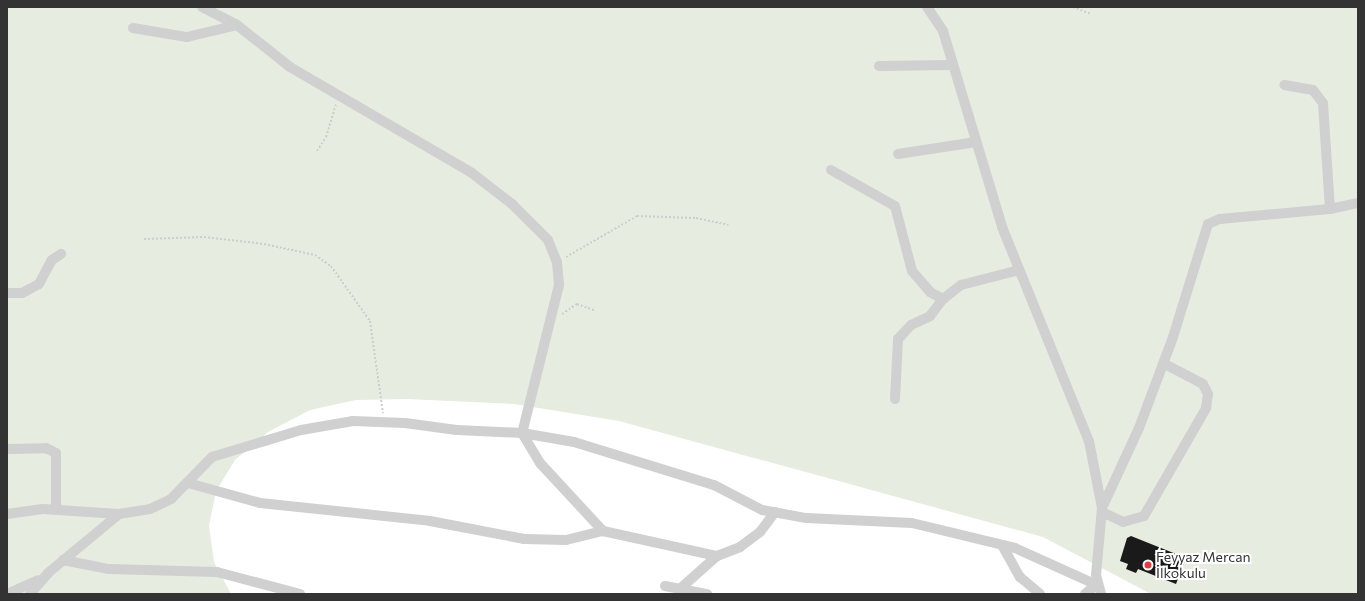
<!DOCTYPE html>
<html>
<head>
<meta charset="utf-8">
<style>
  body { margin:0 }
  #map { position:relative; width:1365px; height:601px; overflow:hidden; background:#fff; font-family:Commissioner,sans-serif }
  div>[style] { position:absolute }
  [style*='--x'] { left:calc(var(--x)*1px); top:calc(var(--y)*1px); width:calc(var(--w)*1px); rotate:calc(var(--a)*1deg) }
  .green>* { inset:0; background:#e6ecdf }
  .building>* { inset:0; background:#1a1a1a }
  .path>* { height:2px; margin-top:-1px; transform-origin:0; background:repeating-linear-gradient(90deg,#cdcdcd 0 2px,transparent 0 4px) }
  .minor>* { height:10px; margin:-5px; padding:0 5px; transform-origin:5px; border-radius:5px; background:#d0d0d0 }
  .dots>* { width:11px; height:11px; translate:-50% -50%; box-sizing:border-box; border:2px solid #fff; border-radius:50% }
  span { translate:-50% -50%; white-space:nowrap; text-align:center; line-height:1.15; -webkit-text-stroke:4px #fff; paint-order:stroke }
  .poi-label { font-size:14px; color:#333 }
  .left { translate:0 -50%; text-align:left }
  .frame { position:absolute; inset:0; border:8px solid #333; pointer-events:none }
</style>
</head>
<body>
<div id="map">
  <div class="green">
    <i style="clip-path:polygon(7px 7px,1358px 7px,1358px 594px,1151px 594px,1043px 537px,619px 421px,514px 404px,407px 399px,356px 400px,310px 410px,268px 432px,235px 460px,216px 491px,209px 526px,214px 562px,231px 594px,7px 594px)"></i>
  </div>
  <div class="building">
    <i style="clip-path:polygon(1131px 536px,1186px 558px,1176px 584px,1138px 569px,1136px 573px,1126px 569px,1128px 564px,1120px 561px,1127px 538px)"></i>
  </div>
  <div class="path">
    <i style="--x:1073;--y:7;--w:19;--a:21"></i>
    <i style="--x:317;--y:151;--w:17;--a:-57"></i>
    <i style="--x:326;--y:137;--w:34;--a:-73"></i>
    <i style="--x:144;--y:239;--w:60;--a:-1.9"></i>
    <i style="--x:204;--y:237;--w:60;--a:6.7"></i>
    <i style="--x:264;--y:244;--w:52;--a:12.2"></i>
    <i style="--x:315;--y:255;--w:19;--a:35"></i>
    <i style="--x:331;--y:266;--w:67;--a:54.7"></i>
    <i style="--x:370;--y:321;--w:93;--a:82"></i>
    <i style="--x:566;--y:257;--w:82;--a:-30"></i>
    <i style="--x:637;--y:216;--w:59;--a:1.9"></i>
    <i style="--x:696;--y:218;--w:33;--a:12"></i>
    <i style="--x:562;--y:314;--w:18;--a:-34"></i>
    <i style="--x:577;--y:304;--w:20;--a:20"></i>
  </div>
  <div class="minor">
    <i style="--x:202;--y:7;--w:39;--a:27"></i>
    <i style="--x:237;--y:25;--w:68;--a:38.4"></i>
    <i style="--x:290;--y:67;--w:211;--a:30.2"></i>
    <i style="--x:472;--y:173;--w:51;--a:37.8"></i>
    <i style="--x:512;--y:204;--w:51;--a:45"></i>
    <i style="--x:548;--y:240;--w:24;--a:68"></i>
    <i style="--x:557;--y:262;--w:23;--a:85"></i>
    <i style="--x:559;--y:285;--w:153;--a:104"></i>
    <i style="--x:522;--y:433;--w:35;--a:59"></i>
    <i style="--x:540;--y:463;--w:93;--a:47.2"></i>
    <i style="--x:927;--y:7;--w:29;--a:56"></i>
    <i style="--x:943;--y:31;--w:205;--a:73.2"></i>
    <i style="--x:1002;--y:227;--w:231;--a:67.9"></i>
    <i style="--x:1089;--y:441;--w:68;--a:79"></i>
    <i style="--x:1102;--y:508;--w:67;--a:95.1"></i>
    <i style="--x:1096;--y:575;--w:20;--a:75"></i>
    <i style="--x:133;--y:28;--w:55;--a:9.5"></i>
    <i style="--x:187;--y:37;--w:51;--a:-13.5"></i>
    <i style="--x:879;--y:66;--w:74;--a:-0.8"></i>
    <i style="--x:898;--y:154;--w:79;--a:-8.7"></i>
    <i style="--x:831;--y:170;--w:73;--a:29.4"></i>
    <i style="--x:895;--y:206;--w:67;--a:75.3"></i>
    <i style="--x:912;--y:271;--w:28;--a:49"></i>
    <i style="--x:930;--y:292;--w:15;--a:28"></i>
    <i style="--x:943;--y:299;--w:23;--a:-38"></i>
    <i style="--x:961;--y:285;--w:60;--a:-14.5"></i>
    <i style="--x:1330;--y:209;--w:29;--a:-12"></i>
    <i style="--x:7;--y:293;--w:15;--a:0"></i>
    <i style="--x:22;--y:293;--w:19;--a:-28"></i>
    <i style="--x:39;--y:284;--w:27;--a:-62"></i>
    <i style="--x:52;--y:260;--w:11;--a:-34"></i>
    <i style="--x:895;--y:399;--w:60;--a:-87.1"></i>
    <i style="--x:898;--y:339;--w:19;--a:-47"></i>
    <i style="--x:911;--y:325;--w:21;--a:-25"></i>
    <i style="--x:930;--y:316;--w:21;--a:-53"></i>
    <i style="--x:7;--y:449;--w:39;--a:-1"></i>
    <i style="--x:46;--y:448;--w:11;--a:27"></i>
    <i style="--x:56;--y:453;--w:57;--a:90"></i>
    <i style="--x:188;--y:483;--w:75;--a:15.5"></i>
    <i style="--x:260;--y:503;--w:171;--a:6"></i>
    <i style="--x:430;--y:521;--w:96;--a:10.8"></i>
    <i style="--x:524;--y:539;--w:42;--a:1.4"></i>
    <i style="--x:566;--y:540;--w:38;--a:-14"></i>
    <i style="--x:603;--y:531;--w:117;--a:12.4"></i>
    <i style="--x:717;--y:556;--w:25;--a:-21"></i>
    <i style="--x:740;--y:547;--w:25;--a:-37"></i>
    <i style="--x:760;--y:532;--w:25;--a:-53"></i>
    <i style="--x:1102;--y:508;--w:88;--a:-65.2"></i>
    <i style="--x:1139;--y:428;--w:97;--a:-69.5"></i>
    <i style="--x:1173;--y:337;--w:118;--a:-72.8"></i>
    <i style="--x:1208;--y:224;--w:13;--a:-23"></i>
    <i style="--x:1220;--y:219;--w:110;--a:-5.2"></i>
    <i style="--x:1330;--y:209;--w:106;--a:-93.8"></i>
    <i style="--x:1323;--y:103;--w:16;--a:-128"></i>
    <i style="--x:1313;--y:90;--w:29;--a:-170"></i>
    <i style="--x:1102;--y:512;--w:23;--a:25"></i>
    <i style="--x:1123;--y:522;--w:22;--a:-16"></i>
    <i style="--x:1144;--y:516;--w:125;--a:-60.1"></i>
    <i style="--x:1206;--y:408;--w:14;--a:-82"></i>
    <i style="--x:1208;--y:394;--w:11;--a:-117"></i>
    <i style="--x:1203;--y:384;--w:45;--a:-152.3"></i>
    <i style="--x:7;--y:514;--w:36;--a:-8"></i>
    <i style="--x:43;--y:509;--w:76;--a:3.8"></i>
    <i style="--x:119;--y:514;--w:31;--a:-9"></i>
    <i style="--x:150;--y:509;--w:23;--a:-25"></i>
    <i style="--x:171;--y:499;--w:59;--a:-45.7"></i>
    <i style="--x:212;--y:457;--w:93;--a:-16.9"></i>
    <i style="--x:301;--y:430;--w:53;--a:-9.8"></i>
    <i style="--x:353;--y:421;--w:52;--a:2.2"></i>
    <i style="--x:405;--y:423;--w:52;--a:7.7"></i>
    <i style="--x:457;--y:430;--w:65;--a:2.6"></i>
    <i style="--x:522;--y:433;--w:53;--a:9.8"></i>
    <i style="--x:574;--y:442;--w:146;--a:17.1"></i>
    <i style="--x:714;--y:485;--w:54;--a:27.5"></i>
    <i style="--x:762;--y:510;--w:45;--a:10.3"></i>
    <i style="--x:806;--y:518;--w:106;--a:2.7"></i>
    <i style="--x:912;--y:523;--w:106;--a:13.6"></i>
    <i style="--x:1015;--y:548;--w:90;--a:24.3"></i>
    <i style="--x:1002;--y:545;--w:37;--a:61"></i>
    <i style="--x:1020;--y:577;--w:26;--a:40"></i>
    <i style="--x:63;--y:560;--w:47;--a:11.1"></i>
    <i style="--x:109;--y:569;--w:108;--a:1.6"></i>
    <i style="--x:217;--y:572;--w:86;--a:14.8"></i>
    <i style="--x:665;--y:586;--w:43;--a:10.8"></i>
    <i style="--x:682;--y:587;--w:47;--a:-41.5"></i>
    <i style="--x:7;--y:594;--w:34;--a:-24"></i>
    <i style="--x:30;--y:594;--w:28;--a:-49"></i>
    <i style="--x:48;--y:573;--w:92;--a:-39.7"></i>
    <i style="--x:1085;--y:594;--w:14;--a:-39"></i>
  </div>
  <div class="dots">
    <i style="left:1148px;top:565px;background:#e63946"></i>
  </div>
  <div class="poi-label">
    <span class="left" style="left:1156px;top:565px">Feyyaz Mercan<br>İlkokulu</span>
  </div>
  <div class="frame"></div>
</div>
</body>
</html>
